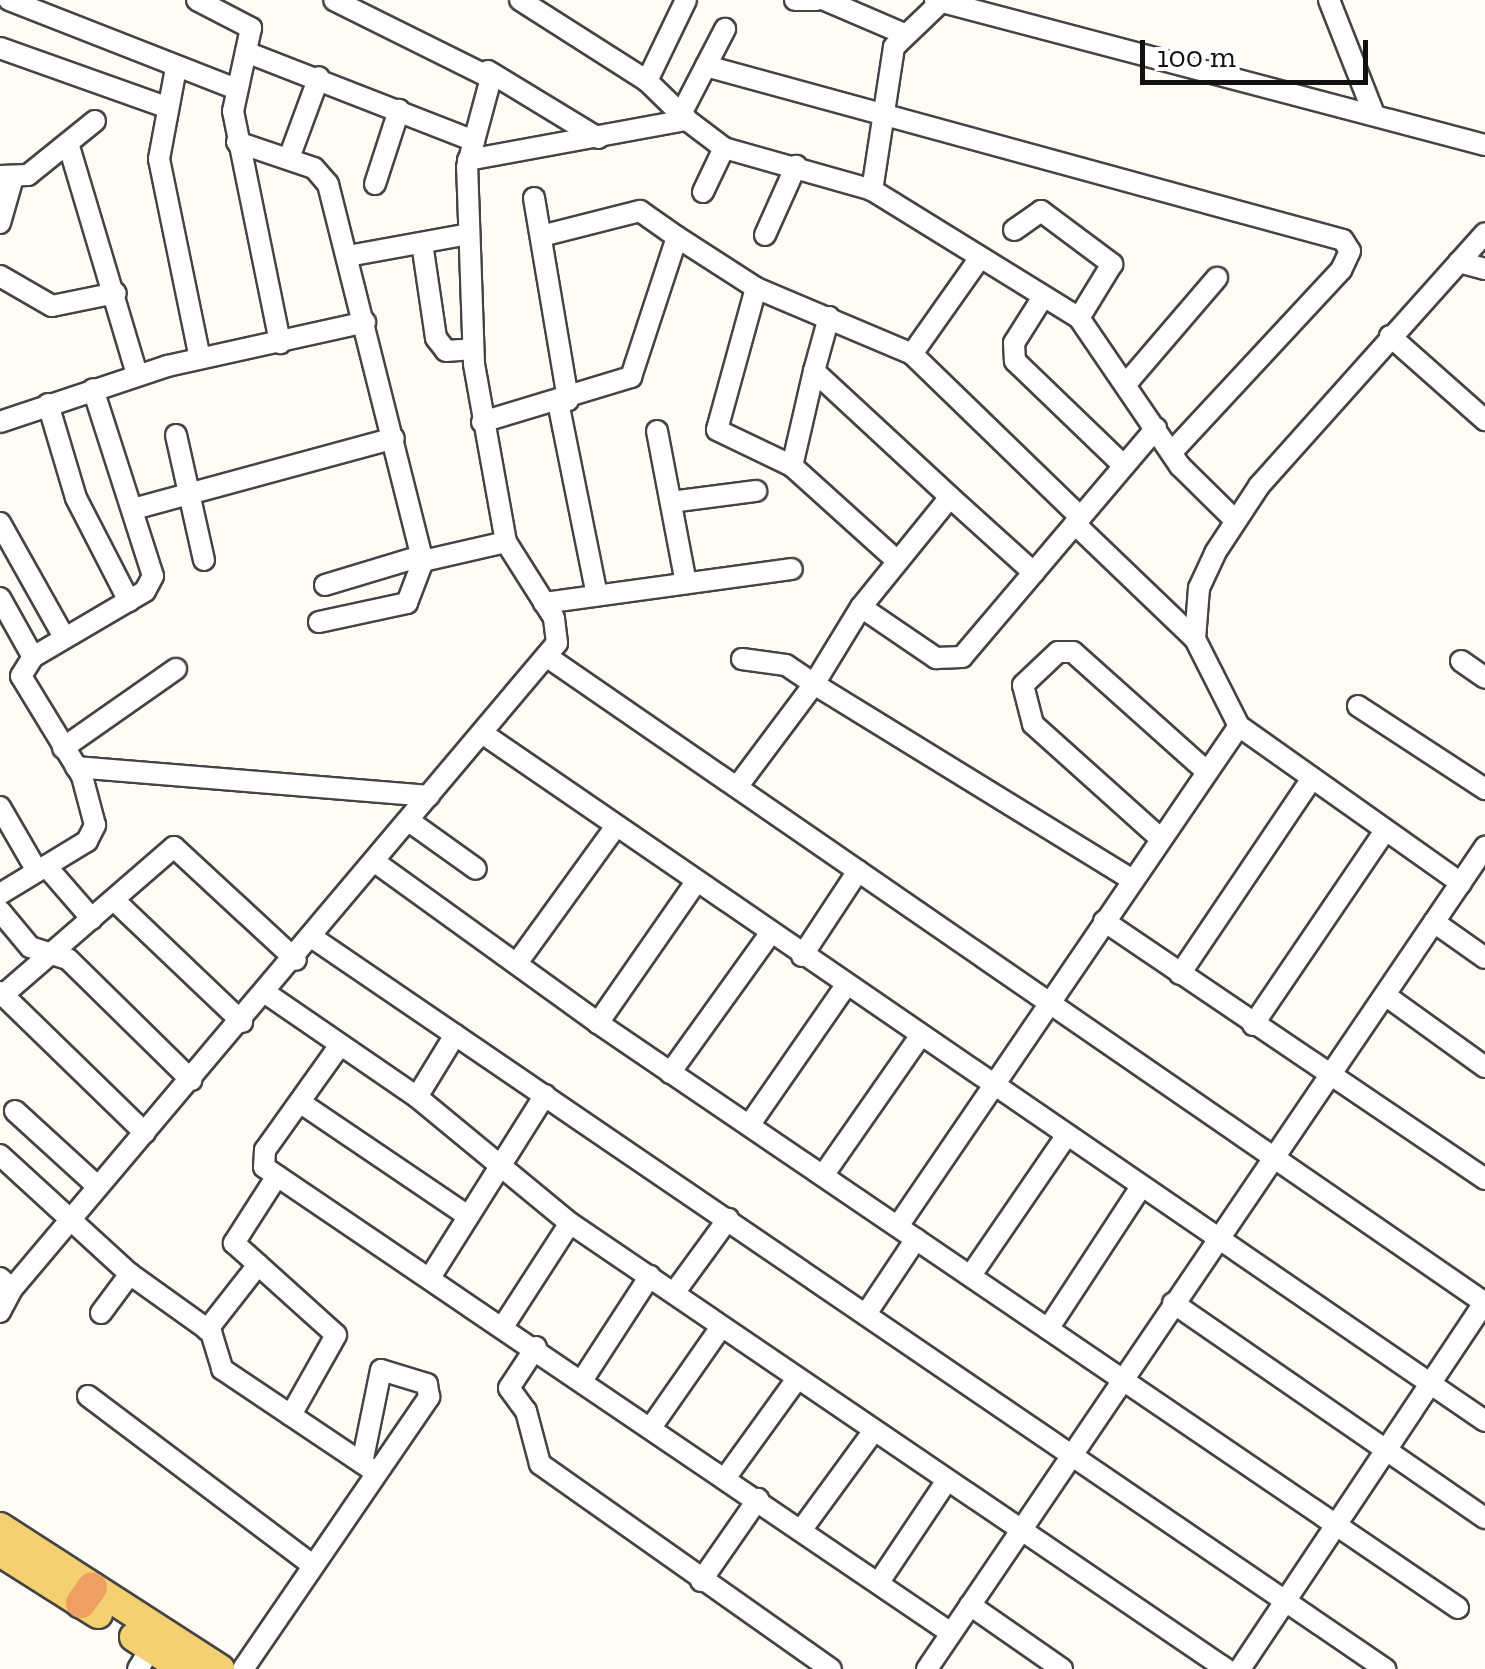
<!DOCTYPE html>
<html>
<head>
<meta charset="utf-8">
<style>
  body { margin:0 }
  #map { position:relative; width:1485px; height:1669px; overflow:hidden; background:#fffcf5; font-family:"Zilla Slab",serif }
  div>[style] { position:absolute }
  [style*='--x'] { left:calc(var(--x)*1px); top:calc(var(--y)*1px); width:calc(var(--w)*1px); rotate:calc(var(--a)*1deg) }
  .roads { filter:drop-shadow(2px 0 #444) drop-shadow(-2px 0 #444) drop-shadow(0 2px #444) drop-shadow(0 -2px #444) }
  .minor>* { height:20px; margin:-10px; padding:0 10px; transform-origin:10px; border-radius:10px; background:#fff }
  .major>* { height:28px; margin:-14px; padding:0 14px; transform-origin:14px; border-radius:14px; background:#f4d070 }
  .highway>* { height:30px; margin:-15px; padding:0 15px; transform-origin:15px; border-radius:15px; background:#ef9f62 }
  span { translate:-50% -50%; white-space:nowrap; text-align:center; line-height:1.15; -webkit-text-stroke:10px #fff; paint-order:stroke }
  .scale { position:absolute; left:1140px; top:40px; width:228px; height:45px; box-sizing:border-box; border:5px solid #111; border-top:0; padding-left:12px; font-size:30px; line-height:35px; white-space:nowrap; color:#111; -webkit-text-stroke:8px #fff; paint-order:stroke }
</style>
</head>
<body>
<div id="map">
  <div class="roads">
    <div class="minor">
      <i style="--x:9;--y:0;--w:242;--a:21.4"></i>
      <i style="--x:197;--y:0;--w:61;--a:27.4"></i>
      <i style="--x:251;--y:28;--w:85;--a:102.2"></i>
      <i style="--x:233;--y:111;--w:237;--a:78.5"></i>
      <i style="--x:520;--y:0;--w:151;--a:32.5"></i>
      <i style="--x:795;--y:0;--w:22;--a:0"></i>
      <i style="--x:825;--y:0;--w:84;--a:23.2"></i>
      <i style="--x:935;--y:0;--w:569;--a:14.77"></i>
      <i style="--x:943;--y:0;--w:68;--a:136.2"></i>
      <i style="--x:894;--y:47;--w:145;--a:98.7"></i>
      <i style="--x:872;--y:190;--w:243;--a:31.7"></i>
      <i style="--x:1079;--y:318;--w:179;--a:55.7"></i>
      <i style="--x:1180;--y:466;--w:76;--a:44.5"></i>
      <i style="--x:1329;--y:0;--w:123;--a:68.5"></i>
      <i style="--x:0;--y:48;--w:176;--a:19.6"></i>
      <i style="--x:246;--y:52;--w:245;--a:21.3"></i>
      <i style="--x:706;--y:66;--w:660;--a:15.28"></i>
      <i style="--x:1343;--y:240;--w:13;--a:58"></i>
      <i style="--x:1350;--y:251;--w:21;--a:115"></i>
      <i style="--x:1341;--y:270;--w:248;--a:132.9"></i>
      <i style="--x:176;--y:68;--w:93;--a:100.6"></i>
      <i style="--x:159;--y:159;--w:203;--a:78.4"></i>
      <i style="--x:488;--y:71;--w:129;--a:31.3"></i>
      <i style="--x:681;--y:114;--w:96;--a:-62.6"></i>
      <i style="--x:687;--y:120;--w:46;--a:37.1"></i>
      <i style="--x:237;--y:142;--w:81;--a:18.7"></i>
      <i style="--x:314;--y:168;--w:21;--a:49"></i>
      <i style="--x:328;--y:184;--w:389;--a:75.9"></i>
      <i style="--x:423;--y:561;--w:45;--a:110.9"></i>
      <i style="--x:407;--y:603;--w:90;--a:167.8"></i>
      <i style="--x:68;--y:143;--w:241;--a:73.4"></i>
      <i style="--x:289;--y:158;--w:86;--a:-69.7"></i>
      <i style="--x:468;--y:160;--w:223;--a:-10.4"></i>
      <i style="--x:687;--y:120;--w:56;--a:-135.7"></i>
      <i style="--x:647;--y:81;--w:90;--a:-64.3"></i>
      <i style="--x:0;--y:176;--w:28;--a:-2"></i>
      <i style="--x:28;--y:175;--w:86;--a:-38.9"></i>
      <i style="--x:375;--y:184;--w:78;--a:-72"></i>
      <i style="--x:703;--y:192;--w:49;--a:-64.5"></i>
      <i style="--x:724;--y:148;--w:154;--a:15.8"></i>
      <i style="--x:534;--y:198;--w:205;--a:80.4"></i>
      <i style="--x:0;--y:223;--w:44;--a:-74.1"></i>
      <i style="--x:1014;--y:230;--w:33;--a:-35"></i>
      <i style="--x:1041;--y:211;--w:89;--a:36.7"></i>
      <i style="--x:1112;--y:264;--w:63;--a:121.4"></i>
      <i style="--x:765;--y:235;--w:76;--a:-65.8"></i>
      <i style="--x:677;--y:237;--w:94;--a:32.8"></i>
      <i style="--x:756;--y:288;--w:169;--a:22.9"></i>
      <i style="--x:912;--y:354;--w:235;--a:44.1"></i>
      <i style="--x:422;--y:243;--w:96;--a:81.6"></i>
      <i style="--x:436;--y:338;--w:16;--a:52"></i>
      <i style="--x:446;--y:351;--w:27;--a:-4"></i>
      <i style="--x:348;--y:256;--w:123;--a:-10.3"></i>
      <i style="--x:1459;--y:262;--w:27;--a:15"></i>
      <i style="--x:0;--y:276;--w:60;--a:30"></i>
      <i style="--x:52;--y:306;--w:65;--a:-11.5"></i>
      <i style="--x:756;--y:288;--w:147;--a:105.4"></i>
      <i style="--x:717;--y:430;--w:83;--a:25.6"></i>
      <i style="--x:1043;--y:297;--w:54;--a:122.2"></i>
      <i style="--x:1014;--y:343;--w:18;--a:87"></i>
      <i style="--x:1015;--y:361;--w:151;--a:43.9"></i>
      <i style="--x:829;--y:317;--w:56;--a:105.5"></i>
      <i style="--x:814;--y:371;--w:185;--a:42.8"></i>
      <i style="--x:1390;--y:336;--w:127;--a:41.5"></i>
      <i style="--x:912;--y:354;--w:116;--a:-54.8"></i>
      <i style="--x:814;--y:371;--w:98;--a:103"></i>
      <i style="--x:792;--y:466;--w:139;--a:42.1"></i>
      <i style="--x:1126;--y:384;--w:140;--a:-49.4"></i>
      <i style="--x:558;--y:402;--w:197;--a:78.6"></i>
      <i style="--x:48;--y:404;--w:98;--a:73.4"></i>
      <i style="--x:76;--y:498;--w:116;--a:62.8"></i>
      <i style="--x:0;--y:422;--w:176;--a:-18.5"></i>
      <i style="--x:167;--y:366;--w:203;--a:-12.5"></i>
      <i style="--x:482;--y:422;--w:156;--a:-16.8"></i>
      <i style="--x:631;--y:377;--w:147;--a:-71.8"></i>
      <i style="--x:677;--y:237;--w:45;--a:-144.9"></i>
      <i style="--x:640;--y:211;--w:102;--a:165.8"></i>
      <i style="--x:657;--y:431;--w:155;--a:79.2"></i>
      <i style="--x:176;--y:435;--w:128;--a:77.4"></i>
      <i style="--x:671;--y:502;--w:86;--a:-7.4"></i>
      <i style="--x:137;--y:508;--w:266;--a:-15.2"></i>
      <i style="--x:0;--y:523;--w:131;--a:60.7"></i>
      <i style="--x:1075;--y:524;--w:166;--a:43.8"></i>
      <i style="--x:423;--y:561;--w:85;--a:-12.9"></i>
      <i style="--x:325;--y:585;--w:100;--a:-16.8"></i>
      <i style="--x:0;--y:598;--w:68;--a:60.8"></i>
      <i style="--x:544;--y:603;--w:250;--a:-7.8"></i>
      <i style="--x:861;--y:607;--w:141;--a:-51"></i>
      <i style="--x:950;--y:497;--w:113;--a:42.1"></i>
      <i style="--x:549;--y:658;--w:1137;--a:34.57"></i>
      <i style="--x:742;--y:659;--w:44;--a:7.8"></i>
      <i style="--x:786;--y:665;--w:34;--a:34"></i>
      <i style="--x:814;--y:684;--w:90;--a:-58.6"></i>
      <i style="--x:861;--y:607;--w:91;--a:34.2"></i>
      <i style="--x:936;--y:658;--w:26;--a:-2"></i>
      <i style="--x:962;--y:657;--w:300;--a:-49.7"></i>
      <i style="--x:1461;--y:661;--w:29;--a:35"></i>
      <i style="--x:1358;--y:706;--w:152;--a:33.2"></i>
      <i style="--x:1239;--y:726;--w:97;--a:-116.8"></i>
      <i style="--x:1195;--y:639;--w:51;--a:-85.5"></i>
      <i style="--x:1199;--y:588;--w:38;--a:-65"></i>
      <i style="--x:1215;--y:553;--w:80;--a:-56.7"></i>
      <i style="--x:1259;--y:486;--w:339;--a:-48.2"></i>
      <i style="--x:482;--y:733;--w:1216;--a:34.45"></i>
      <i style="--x:63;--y:748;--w:138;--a:-35"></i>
      <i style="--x:76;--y:767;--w:354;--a:4.7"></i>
      <i style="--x:737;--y:787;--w:129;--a:-53.2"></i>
      <i style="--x:814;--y:684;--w:374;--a:31.6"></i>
      <i style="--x:0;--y:807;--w:74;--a:60"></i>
      <i style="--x:409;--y:821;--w:82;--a:35.6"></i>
      <i style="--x:1161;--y:839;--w:172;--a:-138.1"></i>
      <i style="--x:1033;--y:724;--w:40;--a:-104.4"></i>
      <i style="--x:1023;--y:685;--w:48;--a:-43.3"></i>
      <i style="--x:1058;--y:652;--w:15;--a:0"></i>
      <i style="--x:1073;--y:652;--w:180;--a:41.8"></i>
      <i style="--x:375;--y:862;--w:275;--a:35.8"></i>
      <i style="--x:46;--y:866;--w:70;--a:49"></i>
      <i style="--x:696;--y:882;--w:172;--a:124.8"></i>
      <i style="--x:598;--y:1023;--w:1040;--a:34.22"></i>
      <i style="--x:0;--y:894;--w:102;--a:-31.3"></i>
      <i style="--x:87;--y:841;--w:18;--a:-63"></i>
      <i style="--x:95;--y:825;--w:51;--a:-104.9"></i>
      <i style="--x:82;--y:776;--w:117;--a:-121.4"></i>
      <i style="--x:21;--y:676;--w:22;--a:-58"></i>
      <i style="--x:33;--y:657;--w:130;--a:-30.5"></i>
      <i style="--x:145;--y:591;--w:17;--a:-62"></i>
      <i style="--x:153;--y:576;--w:196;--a:-107.8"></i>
      <i style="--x:114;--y:900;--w:177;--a:43.6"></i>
      <i style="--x:0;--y:911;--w:47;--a:50.2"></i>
      <i style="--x:30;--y:947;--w:40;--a:18"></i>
      <i style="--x:68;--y:959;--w:173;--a:44.5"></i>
      <i style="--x:1104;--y:921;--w:460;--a:34.1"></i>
      <i style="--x:1434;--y:922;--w:62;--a:35.2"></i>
      <i style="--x:313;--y:938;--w:1298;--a:34.29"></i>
      <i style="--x:802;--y:956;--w:102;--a:-56.6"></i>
      <i style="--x:517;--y:963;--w:169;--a:-54.1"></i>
      <i style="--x:1180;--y:974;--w:234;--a:-56"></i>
      <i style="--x:0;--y:992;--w:202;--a:44.2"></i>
      <i style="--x:267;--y:994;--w:182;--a:34.5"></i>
      <i style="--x:417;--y:1097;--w:198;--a:39.5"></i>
      <i style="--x:570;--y:1223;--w:793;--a:34.21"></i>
      <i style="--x:3;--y:995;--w:226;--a:-40.9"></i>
      <i style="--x:174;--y:847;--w:166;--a:42.8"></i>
      <i style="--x:1385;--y:995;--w:123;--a:35.8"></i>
      <i style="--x:1253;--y:1025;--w:235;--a:-55.8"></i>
      <i style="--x:340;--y:1045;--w:129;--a:125.5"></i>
      <i style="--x:265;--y:1150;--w:17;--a:93"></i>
      <i style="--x:264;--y:1167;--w:830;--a:34.15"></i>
      <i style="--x:670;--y:1073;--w:171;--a:-54.3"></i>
      <i style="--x:417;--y:1097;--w:73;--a:-58.5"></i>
      <i style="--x:301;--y:1103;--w:202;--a:34.1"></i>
      <i style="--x:15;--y:1111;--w:111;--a:42.4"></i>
      <i style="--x:750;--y:1124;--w:167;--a:-55.3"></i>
      <i style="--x:0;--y:1155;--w:176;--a:42.5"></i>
      <i style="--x:130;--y:1274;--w:100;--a:35.6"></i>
      <i style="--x:211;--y:1332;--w:39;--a:73"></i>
      <i style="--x:222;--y:1369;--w:183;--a:33.9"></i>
      <i style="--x:824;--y:1174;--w:166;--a:-55.1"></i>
      <i style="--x:277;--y:1176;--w:80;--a:122.7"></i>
      <i style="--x:234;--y:1243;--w:137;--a:42"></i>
      <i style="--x:336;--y:1335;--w:92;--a:119.4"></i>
      <i style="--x:898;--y:1226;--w:605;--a:-55.71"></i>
      <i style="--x:1239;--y:726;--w:272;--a:35.3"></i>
      <i style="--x:971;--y:1275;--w:165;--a:-55.6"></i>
      <i style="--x:431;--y:1276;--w:214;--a:-57.8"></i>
      <i style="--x:0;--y:1278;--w:16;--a:43"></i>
      <i style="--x:12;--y:1289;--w:26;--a:118"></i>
      <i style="--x:12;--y:1289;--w:845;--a:-49.85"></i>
      <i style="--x:557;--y:643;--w:25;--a:-97"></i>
      <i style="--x:554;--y:618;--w:90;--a:-122.3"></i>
      <i style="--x:506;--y:542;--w:181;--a:-100.2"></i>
      <i style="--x:474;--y:364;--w:197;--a:-92"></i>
      <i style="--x:467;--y:167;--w:92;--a:-74.9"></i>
      <i style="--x:491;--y:78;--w:175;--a:-153.6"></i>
      <i style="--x:674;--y:1293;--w:92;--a:-53.9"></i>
      <i style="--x:1173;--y:1303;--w:379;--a:34.6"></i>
      <i style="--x:101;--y:1313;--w:49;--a:-53.4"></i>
      <i style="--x:866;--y:1314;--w:90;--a:-56.3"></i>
      <i style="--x:504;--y:1325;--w:121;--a:-57.1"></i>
      <i style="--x:1048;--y:1329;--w:166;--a:-56.8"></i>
      <i style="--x:207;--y:1330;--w:83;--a:-51.9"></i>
      <i style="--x:536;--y:1347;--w:49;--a:123.4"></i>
      <i style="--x:509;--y:1388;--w:29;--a:54"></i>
      <i style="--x:526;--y:1411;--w:55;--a:75.2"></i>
      <i style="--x:540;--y:1464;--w:356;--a:35.2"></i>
      <i style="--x:583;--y:1379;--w:123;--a:-57"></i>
      <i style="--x:88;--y:1396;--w:281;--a:37"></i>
      <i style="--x:652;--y:1426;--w:121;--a:-55.1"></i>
      <i style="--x:726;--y:1477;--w:121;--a:-54.1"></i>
      <i style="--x:802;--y:1529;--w:120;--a:-53.8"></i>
      <i style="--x:701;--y:1581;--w:100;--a:-55.2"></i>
      <i style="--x:879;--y:1582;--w:120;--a:-56.2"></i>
      <i style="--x:970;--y:1605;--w:112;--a:34.8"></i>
      <i style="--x:138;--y:1669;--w:25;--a:-58"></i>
      <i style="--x:243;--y:1669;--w:330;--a:-55.6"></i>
      <i style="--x:429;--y:1397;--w:13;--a:-99"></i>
      <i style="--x:427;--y:1384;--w:48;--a:-163.1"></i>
      <i style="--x:381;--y:1370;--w:95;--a:101.5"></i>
      <i style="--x:927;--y:1669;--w:994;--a:-55.83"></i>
      <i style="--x:1240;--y:1669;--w:441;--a:-56.3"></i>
    </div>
    <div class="major">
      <i style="--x:0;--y:1527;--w:262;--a:32.8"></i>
      <i style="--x:0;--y:1552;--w:116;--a:32.3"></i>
      <i style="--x:134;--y:1637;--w:59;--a:33.1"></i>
    </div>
    <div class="highway">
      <i style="--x:81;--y:1603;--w:19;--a:-55"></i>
    </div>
  </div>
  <div class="scale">100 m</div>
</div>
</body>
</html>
